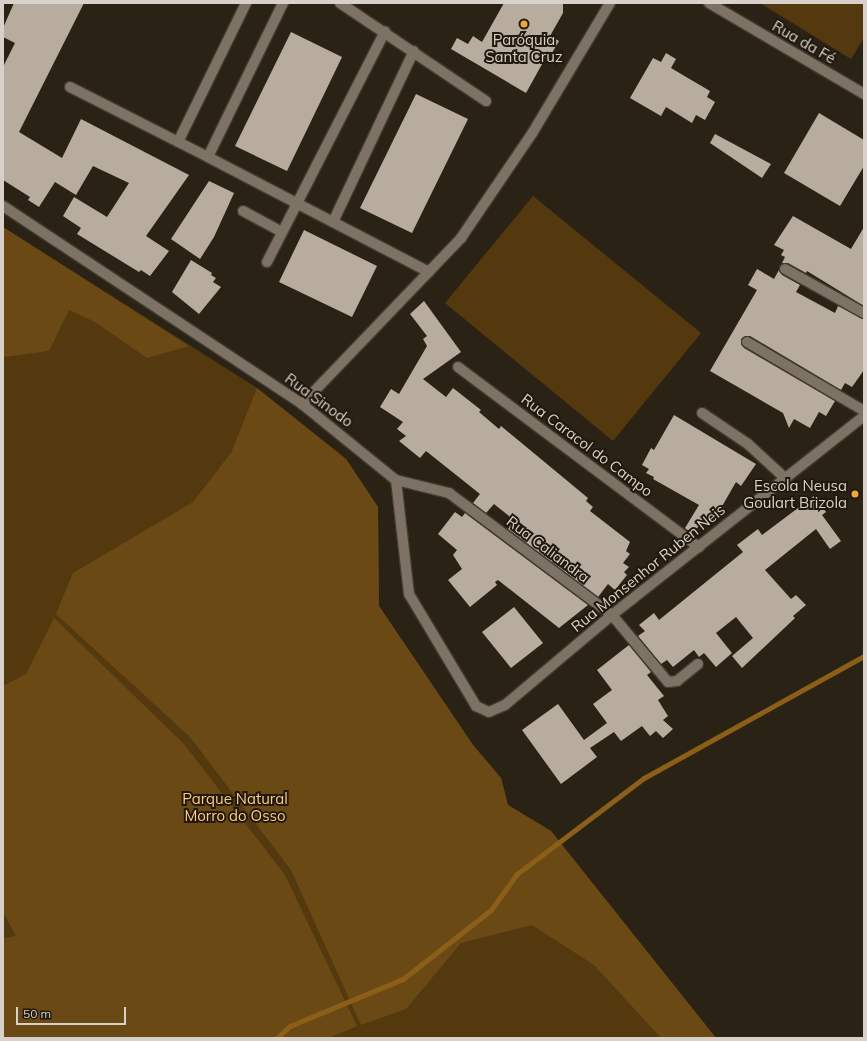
<!DOCTYPE html>
<html>
<head>
<meta charset="utf-8">
<style>
  body { margin:0 }
  #map { position:relative; width:867px; height:1041px; overflow:hidden; background:#2b2216; font-family:Mulish,sans-serif }
  div>[style] { position:absolute }
  [style*='--x'] { left:calc(var(--x)*1px); top:calc(var(--y)*1px); width:calc(var(--w)*1px); rotate:calc(var(--a)*1deg) }
  .green>* { inset:0; background:#54380e }
  .forest>* { inset:0; background:#6b4915 }
  .stream>* { height:4.5px; margin:-2.25px; padding:0 2.25px; transform-origin:2.25px; border-radius:2.25px; background:#8c5f18 }
  .building>* { inset:0; background:#b8ac9e }
  .roads { filter:drop-shadow(1px 0 #423b33) drop-shadow(-1px 0 #423b33) drop-shadow(0 1px #423b33) drop-shadow(0 -1px #423b33) }
  .minor>* { height:10px; margin:-5px; padding:0 5px; transform-origin:5px; border-radius:5px; background:#7d7264 }
  .dots>* { width:11px; height:11px; translate:-50% -50%; box-sizing:border-box; border:2px solid #21190d; border-radius:50% }
  span { translate:-50% -50%; white-space:nowrap; text-align:center; line-height:1.15; -webkit-text-stroke:4px #21190d; paint-order:stroke }
  .poi-label { font-size:15px; color:#d7d1c9 }
  .right { translate:-100% -50%; text-align:right }
  .street-label { font-size:15px; color:#d7d1c9 }
  .park-label { font-size:15px; color:#feca85 }
  .frame { position:absolute; inset:0; border:4px solid #d7d1c9; pointer-events:none }
  .scale { position:absolute; left:16px; top:1007px; width:110px; height:18px; box-sizing:border-box; border:2px solid #d7d1c9; border-top:0; padding-left:5px; font-size:12px; line-height:14px; white-space:nowrap; color:#d7d1c9; -webkit-text-stroke:3px #21190d; paint-order:stroke }
</style>
</head>
<body>
<div id="map">
  <div class="green">
    <i style="clip-path:polygon(760px 3px,864px 3px,864px 38px,851px 59px)"></i>
    <i style="clip-path:polygon(533px 196px,701px 333px,613px 441px,445px 303px)"></i>
    <i style="clip-path:polygon(3px 227px,257px 388px,346px 459px,378px 507px,379px 606px,473px 745px,501px 778px,508px 805px,551px 831px,716px 1038px,3px 1038px)"></i>
  </div>
  <div class="forest">
    <i style="clip-path:polygon(3px 227px,189px 346px,147px 358px,95px 322px,69px 310px,49px 351px,3px 357px)"></i>
    <i style="clip-path:polygon(257px 388px,346px 459px,378px 507px,379px 606px,473px 745px,501px 778px,508px 805px,551px 831px,716px 1038px,661px 1038px,594px 965px,532px 925px,461px 943px,406px 1009px,361px 1025px,291px 870px,190px 737px,56px 614px,73px 573px,193px 502px,231px 453px)"></i>
    <i style="clip-path:polygon(54px 618px,184px 744px,285px 875px,357px 1026px,329px 1038px,3px 1038px,3px 938px,16px 936px,3px 912px,3px 686px,26px 674px)"></i>
  </div>
  <div class="stream">
    <i style="--x:277;--y:1038;--w:18;--a:-43"></i>
    <i style="--x:290;--y:1026;--w:122;--a:-22.6"></i>
    <i style="--x:403;--y:979;--w:112;--a:-38.1"></i>
    <i style="--x:491;--y:910;--w:44;--a:-54.2"></i>
    <i style="--x:517;--y:874;--w:159;--a:-37.1"></i>
    <i style="--x:644;--y:778;--w:252;--a:-29"></i>
  </div>
  <div class="building">
    <i style="clip-path:polygon(14px 3px,84px 3px,19px 132px,62px 158px,81px 119px,189px 175px,146px 236px,169px 251px,150px 276px,141px 270px,139px 272px,77px 234px,81px 228px,63px 216px,74px 197px,107px 217px,129px 183px,93px 166px,76px 195px,55px 182px,39px 207px,28px 200px,30px 197px,3px 180px,3px 67px,15px 43px,3px 37px,3px 28px)"></i>
    <i style="clip-path:polygon(504px 3px,563px 3px,563px 13px,550px 36px,559px 41px,549px 58px,546px 57px,526px 93px,451px 49px,457px 38px,468px 44px,473px 36px,482px 42px)"></i>
    <i style="clip-path:polygon(291px 32px,342px 57px,287px 171px,235px 146px)"></i>
    <i style="clip-path:polygon(666px 53px,676px 59px,671px 68px,710px 91px,707px 97px,715px 102px,705px 120px,696px 115px,692px 123px,666px 107px,661px 116px,630px 98px,653px 58px,661px 62px)"></i>
    <i style="clip-path:polygon(416px 94px,468px 119px,412px 233px,360px 208px)"></i>
    <i style="clip-path:polygon(819px 113px,864px 140px,864px 166px,840px 206px,784px 173px)"></i>
    <i style="clip-path:polygon(715px 134px,771px 164px,762px 178px,710px 143px)"></i>
    <i style="clip-path:polygon(209px 181px,234px 193px,214px 237px,200px 259px,171px 239px)"></i>
    <i style="clip-path:polygon(793px 216px,851px 249px,864px 227px,864px 306px,807px 271px,806px 273px,788px 263px,782px 263px,785px 257px,781px 255px,784px 250px,774px 245px)"></i>
    <i style="clip-path:polygon(304px 230px,377px 266px,352px 317px,279px 282px)"></i>
    <i style="clip-path:polygon(191px 260px,212px 273px,211px 275px,216px 278px,213px 282px,221px 287px,199px 314px,172px 292px)"></i>
    <i style="clip-path:polygon(757px 269px,774px 279px,779px 270px,782px 275px,800px 285px,796px 292px,835px 313px,838px 306px,864px 319px,864px 370px,852px 387px,845px 383px,841px 390px,750px 336px,741px 339px,744px 348px,835px 401px,826px 416px,819px 412px,810px 428px,794px 419px,789px 428px,783px 413px,710px 371px,757px 290px,748px 285px)"></i>
    <i style="clip-path:polygon(424px 301px,461px 352px,423px 379px,446px 397px,453px 388px,481px 410px,479px 412px,499px 429px,501px 426px,588px 498px,586px 501px,593px 507px,590px 511px,630px 542px,626px 551px,630px 554px,623px 563px,629px 567px,624px 572px,627px 575px,615px 590px,608px 584px,598px 597px,508px 529px,514px 520px,494px 504px,486px 513px,473px 503px,480px 494px,426px 451px,420px 458px,399px 441px,406px 436px,397px 429px,403px 422px,380px 407px,391px 389px,399px 394px,427px 346px,423px 339px,427px 336px,410px 314px)"></i>
    <i style="clip-path:polygon(674px 415px,756px 464px,741px 486px,736px 482px,721px 508px,691px 533px,685px 528px,699px 505px,653px 479px,654px 477px,646px 473px,649px 469px,642px 465px,651px 448px,654px 450px)"></i>
    <i style="clip-path:polygon(814px 496px,826px 512px,822px 515px,841px 541px,830px 549px,816px 529px,765px 570px,791px 599px,796px 595px,806px 605px,793px 616px,795px 618px,742px 668px,732px 656px,753px 638px,736px 617px,716px 633px,732px 653px,716px 667px,704px 653px,699px 657px,694px 650px,673px 667px,667px 660px,661px 664px,638px 636px,645px 631px,639px 625px,654px 613px,659px 620px,743px 552px,737px 545px,758px 529px,762px 535px)"></i>
    <i style="clip-path:polygon(455px 512px,462px 517px,465px 513px,588px 605px,559px 628px,498px 580px,495px 582px,497px 585px,470px 607px,448px 580px,462px 569px,453px 555px,457px 550px,438px 534px)"></i>
    <i style="clip-path:polygon(514px 607px,543px 643px,511px 668px,482px 632px)"></i>
    <i style="clip-path:polygon(629px 645px,651px 672px,647px 675px,664px 696px,658px 700px,668px 716px,663px 720px,673px 729px,663px 738px,656px 731px,650px 736px,642px 726px,621px 741px,614px 732px,590px 748px,597px 757px,561px 784px,522px 730px,558px 704px,584px 740px,607px 723px,593px 704px,612px 690px,597px 670px)"></i>
  </div>
  <div class="roads">
    <div class="minor">
      <i style="--x:283;--y:3;--w:171;--a:116"></i>
      <i style="--x:208;--y:157;--w:249;--a:27.5"></i>
      <i style="--x:340;--y:3;--w:176;--a:33.9"></i>
      <i style="--x:709;--y:3;--w:180;--a:30.4"></i>
      <i style="--x:70;--y:87;--w:155;--a:26.9"></i>
      <i style="--x:178;--y:142;--w:155;--a:-63.9"></i>
      <i style="--x:3;--y:206;--w:359;--a:33.5"></i>
      <i style="--x:302;--y:404;--w:121;--a:39"></i>
      <i style="--x:396;--y:480;--w:115;--a:83.5"></i>
      <i style="--x:409;--y:594;--w:131;--a:59.1"></i>
      <i style="--x:476;--y:706;--w:14;--a:25"></i>
      <i style="--x:489;--y:712;--w:17;--a:-24"></i>
      <i style="--x:505;--y:705;--w:140;--a:-40.1"></i>
      <i style="--x:612;--y:615;--w:321;--a:-38.3"></i>
      <i style="--x:243;--y:211;--w:44;--a:28.3"></i>
      <i style="--x:333;--y:222;--w:189;--a:-64.7"></i>
      <i style="--x:267;--y:262;--w:259;--a:-62.9"></i>
      <i style="--x:785;--y:269;--w:90;--a:29.1"></i>
      <i style="--x:747;--y:342;--w:136;--a:30.5"></i>
      <i style="--x:458;--y:367;--w:301;--a:36.8"></i>
      <i style="--x:302;--y:404;--w:230;--a:-46.2"></i>
      <i style="--x:461;--y:238;--w:128;--a:-55.8"></i>
      <i style="--x:533;--y:132;--w:150;--a:-59.2"></i>
      <i style="--x:702;--y:413;--w:55;--a:34"></i>
      <i style="--x:748;--y:444;--w:52;--a:42.6"></i>
      <i style="--x:396;--y:480;--w:55;--a:13.8"></i>
      <i style="--x:449;--y:493;--w:204;--a:36.8"></i>
      <i style="--x:612;--y:615;--w:87;--a:50.1"></i>
      <i style="--x:668;--y:682;--w:9;--a:-6"></i>
      <i style="--x:677;--y:681;--w:27;--a:-39"></i>
    </div>
  </div>
  <div class="dots">
    <i style="left:524px;top:24px;background:#eea83c"></i>
    <i style="left:855px;top:494px;background:#eea83c"></i>
  </div>
  <div class="poi-label">
    <span style="left:524px;top:48px">Paróquia<br>Santa Cruz</span>
    <span class="right" style="left:847px;top:494px">Escola Neusa<br>Goulart Brizola</span>
  </div>
  <div class="street-label">
    <span style="left:804px;top:42px;rotate:30deg">Rua da Fé</span>
    <span style="left:319px;top:400px;rotate:36deg">Rua Sinodo</span>
    <span style="left:587px;top:445px;rotate:37deg">Rua Caracol do Campo</span>
    <span style="left:548px;top:549px;rotate:37deg">Rua Caliandra</span>
    <span style="left:648px;top:568px;rotate:-39deg">Rua Monsenhor Ruben Neis</span>
  </div>
  <div class="park-label">
    <span style="left:235px;top:807px">Parque Natural<br>Morro do Osso</span>
  </div>
  <div class="frame"></div>
  <div class="scale">50 m</div>
</div>
</body>
</html>
